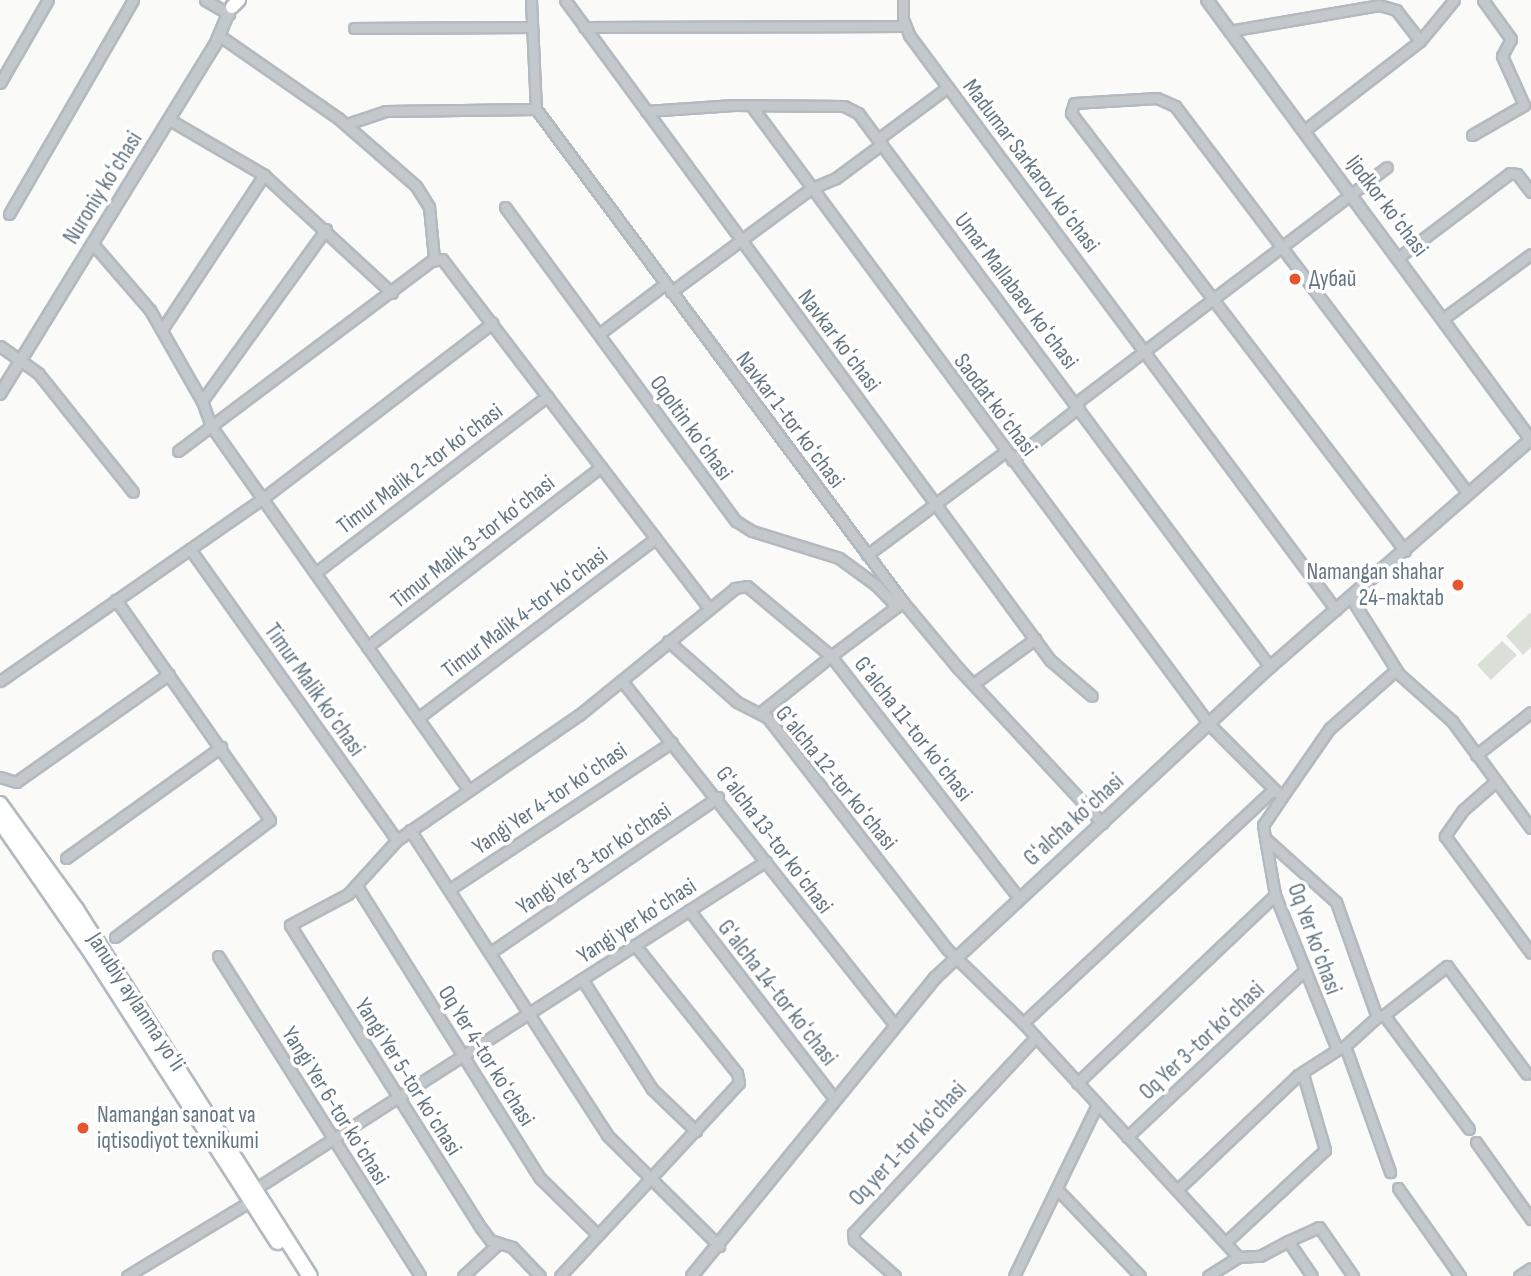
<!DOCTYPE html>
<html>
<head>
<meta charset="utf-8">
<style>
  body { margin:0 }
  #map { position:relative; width:1531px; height:1276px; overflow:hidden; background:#fafaf8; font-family:"Sofia Sans Condensed",sans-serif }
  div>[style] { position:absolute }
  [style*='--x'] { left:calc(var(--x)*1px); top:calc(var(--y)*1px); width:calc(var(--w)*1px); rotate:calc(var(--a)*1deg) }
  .green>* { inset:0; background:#dadfd7 }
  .roads { filter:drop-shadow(2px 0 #b3babf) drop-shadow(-2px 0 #b3babf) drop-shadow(0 2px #b3babf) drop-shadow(0 -2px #b3babf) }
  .minor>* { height:9px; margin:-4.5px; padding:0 4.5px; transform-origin:4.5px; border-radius:4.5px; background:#c3c8cc }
  .tertiary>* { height:10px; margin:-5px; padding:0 5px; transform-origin:5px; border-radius:5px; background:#c3c8cc }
  .secondary>* { height:12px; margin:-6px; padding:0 6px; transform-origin:6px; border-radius:6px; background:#fff }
  .trunk>* { height:14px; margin:-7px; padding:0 7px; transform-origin:7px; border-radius:7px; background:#fff }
  .dots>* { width:19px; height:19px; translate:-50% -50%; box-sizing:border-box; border:4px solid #fff; border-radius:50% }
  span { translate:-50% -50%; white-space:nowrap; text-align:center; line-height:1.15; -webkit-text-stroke:7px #fff; paint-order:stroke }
  .street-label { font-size:23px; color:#657683 }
  .poi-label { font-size:23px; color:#657683 }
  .left { translate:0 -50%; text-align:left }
  .right { translate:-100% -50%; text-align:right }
</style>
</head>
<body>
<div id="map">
  <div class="green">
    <i style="clip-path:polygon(1531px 612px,1531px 647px,1523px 655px,1506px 636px)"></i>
    <i style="clip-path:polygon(1502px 641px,1517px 655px,1491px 680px,1477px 665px)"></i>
  </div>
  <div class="roads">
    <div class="minor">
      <i style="--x:205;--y:0;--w:28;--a:30"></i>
      <i style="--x:531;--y:0;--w:109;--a:87.4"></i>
      <i style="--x:536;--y:109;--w:615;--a:53.34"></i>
      <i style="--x:903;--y:602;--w:86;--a:50.2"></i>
      <i style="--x:958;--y:668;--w:212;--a:47.1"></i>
      <i style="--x:565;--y:0;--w:819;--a:53.69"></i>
      <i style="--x:1050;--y:660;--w:55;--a:40.6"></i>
      <i style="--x:903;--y:0;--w:19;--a:90"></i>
      <i style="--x:903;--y:19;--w:17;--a:69"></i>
      <i style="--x:909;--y:35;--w:716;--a:53.4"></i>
      <i style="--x:584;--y:27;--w:321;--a:-0.2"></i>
      <i style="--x:354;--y:28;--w:177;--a:-0.3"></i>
      <i style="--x:1229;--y:31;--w:152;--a:-9.8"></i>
      <i style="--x:1379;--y:5;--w:18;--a:16"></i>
      <i style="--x:1396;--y:10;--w:39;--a:52"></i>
      <i style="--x:1420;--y:41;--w:145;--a:142.3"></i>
      <i style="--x:220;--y:36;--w:144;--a:34.8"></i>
      <i style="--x:338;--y:118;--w:103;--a:41.1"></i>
      <i style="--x:416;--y:186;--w:25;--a:58"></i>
      <i style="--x:429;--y:207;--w:51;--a:84.4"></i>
      <i style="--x:1420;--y:41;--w:53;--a:-50.3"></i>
      <i style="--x:0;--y:83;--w:96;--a:-60"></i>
      <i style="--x:753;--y:108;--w:766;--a:53.49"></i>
      <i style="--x:1209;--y:724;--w:103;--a:45"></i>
      <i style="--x:1282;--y:797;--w:34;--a:124"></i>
      <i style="--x:1263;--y:825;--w:13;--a:81"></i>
      <i style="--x:1265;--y:838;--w:96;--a:42"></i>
      <i style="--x:1336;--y:902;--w:122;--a:70.4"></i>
      <i style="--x:1377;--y:1017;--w:7;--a:-16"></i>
      <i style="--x:1384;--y:1015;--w:142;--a:53.3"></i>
      <i style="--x:646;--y:111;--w:88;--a:-3.9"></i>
      <i style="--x:734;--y:105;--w:110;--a:0.5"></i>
      <i style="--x:844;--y:106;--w:16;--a:27"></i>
      <i style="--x:858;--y:113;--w:690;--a:53.36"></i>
      <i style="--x:170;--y:120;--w:109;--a:30.3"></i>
      <i style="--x:264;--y:175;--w:174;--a:42.7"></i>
      <i style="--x:347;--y:124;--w:41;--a:-18.4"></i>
      <i style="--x:386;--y:111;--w:150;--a:-0.8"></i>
      <i style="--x:1472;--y:135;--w:60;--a:-30"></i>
      <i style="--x:1524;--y:105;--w:54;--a:-114.2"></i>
      <i style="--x:1502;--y:56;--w:19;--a:-62"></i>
      <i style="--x:1511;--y:39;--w:48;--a:-125.7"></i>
      <i style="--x:878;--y:139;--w:87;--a:-36.6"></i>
      <i style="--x:505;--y:207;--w:390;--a:53.7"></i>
      <i style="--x:736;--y:521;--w:19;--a:32"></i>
      <i style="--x:752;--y:531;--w:91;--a:17.2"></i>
      <i style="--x:839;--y:558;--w:46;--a:36.1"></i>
      <i style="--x:876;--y:585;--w:30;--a:46"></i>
      <i style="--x:9;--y:214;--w:247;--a:-59.9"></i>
      <i style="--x:93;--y:244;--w:87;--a:49.2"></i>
      <i style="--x:150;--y:310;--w:105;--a:60.3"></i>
      <i style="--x:202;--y:401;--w:27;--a:70"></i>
      <i style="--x:211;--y:426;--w:445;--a:54.7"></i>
      <i style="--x:1399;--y:257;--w:139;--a:-37.1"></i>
      <i style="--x:1510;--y:173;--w:7;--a:8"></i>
      <i style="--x:1517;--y:174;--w:23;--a:52"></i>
      <i style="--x:671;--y:292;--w:173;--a:-36.5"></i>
      <i style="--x:810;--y:189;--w:28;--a:-23"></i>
      <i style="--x:836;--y:178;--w:57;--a:-36.5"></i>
      <i style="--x:1444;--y:318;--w:108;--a:-36.3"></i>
      <i style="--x:163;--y:328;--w:183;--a:-56.6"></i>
      <i style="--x:599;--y:334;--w:83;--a:-37.1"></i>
      <i style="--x:0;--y:346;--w:47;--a:35.4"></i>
      <i style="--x:38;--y:373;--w:152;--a:51.4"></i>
      <i style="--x:202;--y:401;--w:212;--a:-54.2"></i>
      <i style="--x:1076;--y:403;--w:390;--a:-37.2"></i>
      <i style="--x:178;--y:451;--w:316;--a:-36.9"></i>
      <i style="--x:431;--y:261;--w:11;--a:-10"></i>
      <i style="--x:442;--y:259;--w:439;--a:52.6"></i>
      <i style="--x:1012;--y:460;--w:85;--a:-38.3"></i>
      <i style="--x:190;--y:549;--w:357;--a:54.6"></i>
      <i style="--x:397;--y:840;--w:221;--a:-34.5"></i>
      <i style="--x:579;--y:715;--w:201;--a:-39.1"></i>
      <i style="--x:735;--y:588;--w:12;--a:-9"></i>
      <i style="--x:747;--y:586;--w:109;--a:39.8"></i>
      <i style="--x:831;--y:656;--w:90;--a:-36.9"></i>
      <i style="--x:1405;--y:551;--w:551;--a:-127.33"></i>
      <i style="--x:1071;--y:113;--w:10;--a:-73"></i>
      <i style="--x:1074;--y:103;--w:83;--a:-3.4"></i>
      <i style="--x:1157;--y:98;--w:20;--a:24"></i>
      <i style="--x:1175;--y:106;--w:484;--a:52.9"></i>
      <i style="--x:867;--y:555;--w:174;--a:-36.8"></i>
      <i style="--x:315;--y:573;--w:292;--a:-37.3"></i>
      <i style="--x:1351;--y:598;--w:90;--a:57.7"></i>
      <i style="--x:1399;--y:674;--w:71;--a:41.6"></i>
      <i style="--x:1452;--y:721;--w:133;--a:53.6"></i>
      <i style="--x:668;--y:641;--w:92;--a:41.5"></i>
      <i style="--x:737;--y:702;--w:34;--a:27"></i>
      <i style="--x:767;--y:717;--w:294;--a:52.2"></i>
      <i style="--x:947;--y:949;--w:106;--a:44.2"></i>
      <i style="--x:1023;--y:1023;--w:318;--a:47.4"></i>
      <i style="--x:367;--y:647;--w:295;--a:-37.6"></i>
      <i style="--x:0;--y:681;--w:319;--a:-34.8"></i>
      <i style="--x:262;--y:499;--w:290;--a:-37.4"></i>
      <i style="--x:622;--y:681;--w:438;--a:51.6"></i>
      <i style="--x:973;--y:684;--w:77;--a:-36"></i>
      <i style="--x:761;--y:712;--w:90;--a:-38.7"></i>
      <i style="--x:831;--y:656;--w:306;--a:52.2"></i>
      <i style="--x:418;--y:718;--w:298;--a:-37.1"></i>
      <i style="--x:1476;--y:755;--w:70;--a:-38"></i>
      <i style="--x:0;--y:777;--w:17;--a:17"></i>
      <i style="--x:16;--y:782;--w:187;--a:-35.2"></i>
      <i style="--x:1495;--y:782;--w:43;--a:138.8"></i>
      <i style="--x:1463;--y:810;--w:32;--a:125"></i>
      <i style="--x:1445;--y:836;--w:145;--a:53.7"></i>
      <i style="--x:1282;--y:797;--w:83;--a:-55.3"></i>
      <i style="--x:1329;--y:729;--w:89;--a:-41.4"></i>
      <i style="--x:410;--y:830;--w:363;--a:57.1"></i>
      <i style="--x:607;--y:1135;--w:158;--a:44.7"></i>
      <i style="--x:1265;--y:838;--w:58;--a:80"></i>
      <i style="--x:1275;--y:895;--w:166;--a:68.1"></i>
      <i style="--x:397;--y:840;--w:73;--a:132.2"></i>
      <i style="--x:348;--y:894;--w:66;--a:151.9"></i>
      <i style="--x:290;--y:925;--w:358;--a:57.8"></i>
      <i style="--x:481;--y:1228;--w:15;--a:53"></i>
      <i style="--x:490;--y:1240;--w:9;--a:18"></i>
      <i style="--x:66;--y:858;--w:191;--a:-35.6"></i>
      <i style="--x:356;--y:885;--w:346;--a:57.9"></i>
      <i style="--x:540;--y:1178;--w:81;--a:44.5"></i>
      <i style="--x:450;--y:889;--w:266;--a:-33.5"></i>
      <i style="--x:689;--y:910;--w:237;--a:52.4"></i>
      <i style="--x:115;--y:937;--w:194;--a:-37"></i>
      <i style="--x:270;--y:820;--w:269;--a:-125"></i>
      <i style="--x:491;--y:952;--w:275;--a:-34.3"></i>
      <i style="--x:218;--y:956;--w:378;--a:57.7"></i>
      <i style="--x:582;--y:979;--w:130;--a:57.5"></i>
      <i style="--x:652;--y:1089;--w:61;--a:43.7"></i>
      <i style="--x:1384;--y:1015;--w:80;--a:-37.9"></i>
      <i style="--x:1447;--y:966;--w:134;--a:53.5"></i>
      <i style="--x:1377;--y:1017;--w:43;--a:137.8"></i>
      <i style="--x:1345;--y:1046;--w:134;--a:70.3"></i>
      <i style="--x:1023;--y:1023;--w:340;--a:-43"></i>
      <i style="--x:1298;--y:1075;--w:50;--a:-32.7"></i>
      <i style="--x:1077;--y:1083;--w:273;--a:-43.5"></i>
      <i style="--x:1127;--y:1137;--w:241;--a:-43.2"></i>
      <i style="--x:1476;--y:1142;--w:95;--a:54.5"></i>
      <i style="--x:1398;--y:1188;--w:108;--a:54.8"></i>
      <i style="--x:255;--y:1189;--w:607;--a:-32.7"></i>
      <i style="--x:1057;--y:1189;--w:120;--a:46.3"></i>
      <i style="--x:1177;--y:1190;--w:167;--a:-43.5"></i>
      <i style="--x:1298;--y:1075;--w:7;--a:27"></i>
      <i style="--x:1304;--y:1078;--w:75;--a:73.7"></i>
      <i style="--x:1325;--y:1150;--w:135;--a:137.1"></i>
      <i style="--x:1288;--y:1241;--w:34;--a:-24"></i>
      <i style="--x:1319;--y:1227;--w:60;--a:55.2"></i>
      <i style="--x:127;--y:1276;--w:145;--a:-31.2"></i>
      <i style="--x:463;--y:1276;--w:49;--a:-42.5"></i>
      <i style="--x:499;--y:1243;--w:14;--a:17"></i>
      <i style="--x:512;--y:1247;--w:40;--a:46"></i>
      <i style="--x:560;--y:1276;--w:263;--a:-47.2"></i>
      <i style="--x:739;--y:1083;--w:10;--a:-101"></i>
      <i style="--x:737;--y:1073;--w:164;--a:-128.6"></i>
      <i style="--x:895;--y:1276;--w:55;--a:-138.7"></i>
      <i style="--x:854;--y:1240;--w:7;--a:-98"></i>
      <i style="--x:853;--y:1233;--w:268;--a:-47"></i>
      <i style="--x:1014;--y:1276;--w:190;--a:-64.1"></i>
      <i style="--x:1208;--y:1276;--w:36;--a:-32"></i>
      <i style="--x:1238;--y:1257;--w:22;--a:-3"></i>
      <i style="--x:1260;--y:1256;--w:32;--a:-28"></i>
      <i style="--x:1288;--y:1241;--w:42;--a:55.6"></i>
      <i style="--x:1519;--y:1276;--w:14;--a:-34"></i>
    </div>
    <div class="tertiary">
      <i style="--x:1207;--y:0;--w:546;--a:53.63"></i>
      <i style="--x:0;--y:394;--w:410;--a:-58.4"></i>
      <i style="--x:215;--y:45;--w:49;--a:-67.1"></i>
      <i style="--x:692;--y:1276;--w:385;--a:-50.8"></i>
      <i style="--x:935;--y:978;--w:457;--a:-42.9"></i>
      <i style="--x:1270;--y:667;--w:347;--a:-41.1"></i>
    </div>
    <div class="secondary">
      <i style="--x:232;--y:7;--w:10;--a:-45"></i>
    </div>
    <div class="trunk">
      <i style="--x:0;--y:804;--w:130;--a:54.1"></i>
      <i style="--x:76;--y:909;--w:435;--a:57.5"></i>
      <i style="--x:0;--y:821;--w:165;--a:55.3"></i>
      <i style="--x:94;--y:957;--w:339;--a:57.2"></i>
    </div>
  </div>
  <div class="dots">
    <i style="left:1295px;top:279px;background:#e4572e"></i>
    <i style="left:1458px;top:585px;background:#e4572e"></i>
    <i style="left:83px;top:1128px;background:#e4572e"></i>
  </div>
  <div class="street-label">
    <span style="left:1031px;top:166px;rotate:53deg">Madumar Sarkarov koʻchasi</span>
    <span style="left:103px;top:188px;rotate:-58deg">Nuroniy koʻchasi</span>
    <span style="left:1387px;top:206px;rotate:53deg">Ijodkor koʻchasi</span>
    <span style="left:1016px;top:291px;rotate:53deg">Umar Mallabaev koʻchasi</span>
    <span style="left:839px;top:341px;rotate:53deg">Navkar koʻchasi</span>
    <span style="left:995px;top:405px;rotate:53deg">Saodat koʻchasi</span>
    <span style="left:790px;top:420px;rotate:53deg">Navkar 1-tor koʻchasi</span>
    <span style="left:691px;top:428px;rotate:54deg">Oqoltin koʻchasi</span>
    <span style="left:420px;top:469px;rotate:-37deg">Timur Malik 2-tor koʻchasi</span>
    <span style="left:473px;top:542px;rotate:-38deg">Timur Malik 3-tor koʻchasi</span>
    <span style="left:525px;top:613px;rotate:-37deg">Timur Malik 4-tor koʻchasi</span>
    <span style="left:314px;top:690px;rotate:55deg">Timur Malik koʻchasi</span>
    <span style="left:913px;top:729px;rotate:52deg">Gʻalcha 11-tor koʻchasi</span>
    <span style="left:836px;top:778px;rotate:51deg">Gʻalcha 12-tor koʻchasi</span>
    <span style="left:550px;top:799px;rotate:-34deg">Yangi Yer 4-tor koʻchasi</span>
    <span style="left:1074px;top:820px;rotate:-42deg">Gʻalcha koʻchasi</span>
    <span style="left:774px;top:840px;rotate:53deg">Gʻalcha 13-tor koʻchasi</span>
    <span style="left:594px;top:859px;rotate:-34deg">Yangi Yer 3-tor koʻchasi</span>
    <span style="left:637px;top:921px;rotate:-33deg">Yangi yer koʻchasi</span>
    <span style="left:1314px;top:939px;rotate:70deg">Oq Yer koʻchasi</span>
    <span style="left:777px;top:993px;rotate:52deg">Gʻalcha 14-tor koʻchasi</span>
    <span style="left:136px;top:1002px;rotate:57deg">Janubiy aylanma yoʻli</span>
    <span style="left:1202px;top:1041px;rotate:-43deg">Oq Yer 3-tor koʻchasi</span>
    <span style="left:486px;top:1056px;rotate:58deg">Oq Yer 4-tor koʻchasi</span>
    <span style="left:408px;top:1077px;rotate:58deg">Yangi Yer 5-tor koʻchasi</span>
    <span style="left:335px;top:1106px;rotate:58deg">Yangi Yer 6-tor koʻchasi</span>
    <span style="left:908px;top:1144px;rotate:-47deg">Oq yer 1-tor koʻchasi</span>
  </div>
  <div class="poi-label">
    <span class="left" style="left:1309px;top:279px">Дубай</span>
    <span class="right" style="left:1444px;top:585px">Namangan shahar<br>24-maktab</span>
    <span class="left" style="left:97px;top:1128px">Namangan sanoat va<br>iqtisodiyot texnikumi</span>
  </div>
</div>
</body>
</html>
